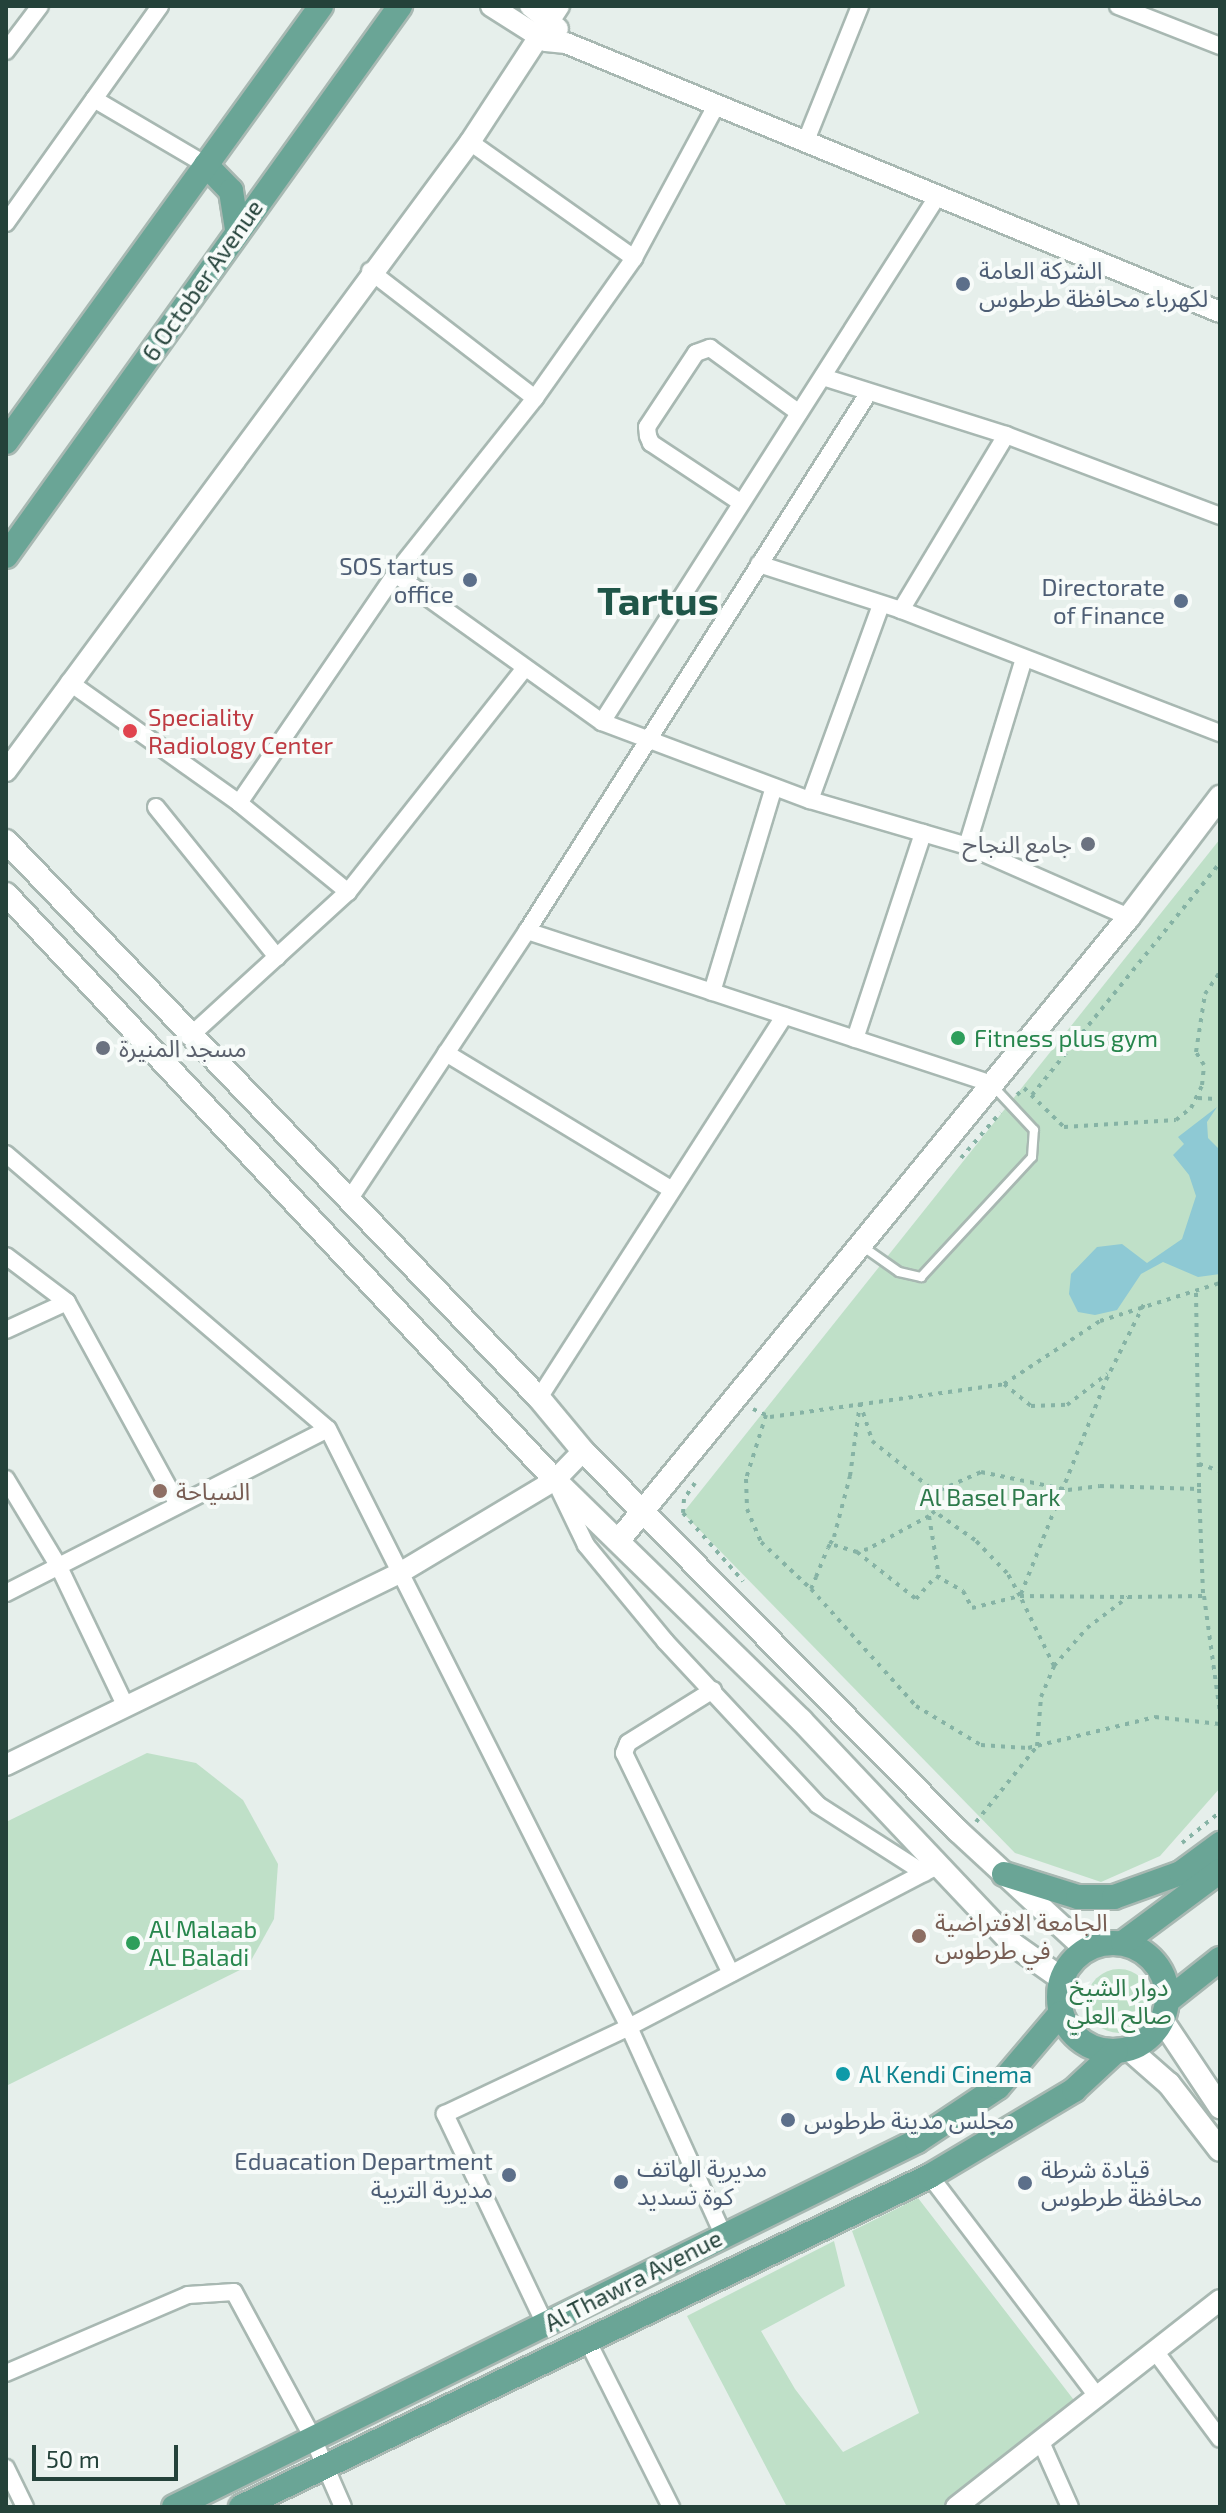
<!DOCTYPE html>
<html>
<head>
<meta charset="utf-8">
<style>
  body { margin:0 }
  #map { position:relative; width:1226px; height:2513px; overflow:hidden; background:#e6efeb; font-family:"Exo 2","Noto Sans Arabic",sans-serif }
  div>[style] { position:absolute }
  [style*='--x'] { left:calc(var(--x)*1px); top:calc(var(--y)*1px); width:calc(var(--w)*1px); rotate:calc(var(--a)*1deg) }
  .green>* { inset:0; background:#bfe0c8 }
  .round { border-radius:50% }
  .water>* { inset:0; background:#8ec9d4 }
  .path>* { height:4px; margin-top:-2px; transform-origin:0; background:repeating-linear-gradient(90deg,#86b3a5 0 4px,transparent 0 10px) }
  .roads { filter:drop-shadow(2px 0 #a8b8b2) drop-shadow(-2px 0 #a8b8b2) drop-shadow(0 2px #a8b8b2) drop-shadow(0 -2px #a8b8b2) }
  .service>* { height:8px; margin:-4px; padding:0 4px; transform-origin:4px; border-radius:4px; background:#fff }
  .minor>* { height:16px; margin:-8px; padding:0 8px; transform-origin:8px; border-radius:8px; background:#fff }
  .tertiary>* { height:20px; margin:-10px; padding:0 10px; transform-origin:10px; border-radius:10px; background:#fff }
  .secondary>* { height:22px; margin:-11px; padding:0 11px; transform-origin:11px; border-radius:11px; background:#fff }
  .primary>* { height:24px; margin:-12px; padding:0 12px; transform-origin:12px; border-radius:12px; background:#6aa596 }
  .primary>.ring { margin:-12px; padding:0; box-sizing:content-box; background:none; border:24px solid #6aa596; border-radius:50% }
  .dots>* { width:22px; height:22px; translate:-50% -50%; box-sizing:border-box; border:4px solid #f7fbf9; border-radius:50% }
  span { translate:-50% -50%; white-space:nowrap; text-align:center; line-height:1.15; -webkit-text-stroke:8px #f7fbf9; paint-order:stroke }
  .service-label { font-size:24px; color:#4e5e75 }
  .left { translate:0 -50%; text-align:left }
  .right { translate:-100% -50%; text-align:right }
  .street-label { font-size:24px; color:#24423a }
  .health-label { font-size:24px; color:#be3a42 }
  .worship-label { font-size:24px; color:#5b616d }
  .leisure-label { font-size:24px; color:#27864d }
  .education-label { font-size:24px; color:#785e54 }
  .park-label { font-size:24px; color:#2d7a4b }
  .culture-label { font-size:24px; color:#0d838f }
  .town-label { font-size:40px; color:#1f5548; font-weight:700 }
  .frame { position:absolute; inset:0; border:8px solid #24423a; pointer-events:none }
  .scale { position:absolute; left:32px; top:2445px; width:146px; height:36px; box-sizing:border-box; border:4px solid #24423a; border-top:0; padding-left:10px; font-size:24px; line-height:28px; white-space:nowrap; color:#24423a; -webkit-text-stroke:6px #f7fbf9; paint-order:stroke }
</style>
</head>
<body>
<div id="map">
  <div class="green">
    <i style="clip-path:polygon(1220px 839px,1220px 1788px,1160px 1856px,1101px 1882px,1015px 1853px,683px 1513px)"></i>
    <i style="clip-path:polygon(147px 1753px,196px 1763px,243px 1800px,278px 1864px,274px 1919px,248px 1966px,6px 2086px,6px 1822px)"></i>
    <i class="round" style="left:1087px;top:1969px;width:64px;height:64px"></i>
    <i style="clip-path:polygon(918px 2198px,1087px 2417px,971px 2507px,787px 2507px,687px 2316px,834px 2241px,845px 2286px,761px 2331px,795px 2389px,843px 2452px,919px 2413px,852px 2231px)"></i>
  </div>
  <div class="water">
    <i style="clip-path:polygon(1217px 1107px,1207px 1122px,1208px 1138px,1220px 1150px,1220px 1274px,1198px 1277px,1163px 1262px,1141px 1274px,1117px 1310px,1095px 1315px,1078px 1312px,1069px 1294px,1071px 1274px,1097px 1247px,1122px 1244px,1147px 1263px,1182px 1239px,1196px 1196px,1189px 1175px,1173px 1155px,1184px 1144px,1178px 1137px)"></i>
  </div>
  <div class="path">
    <i style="--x:1017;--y:1095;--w:10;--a:-45"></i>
    <i style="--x:1024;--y:1088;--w:56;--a:44.3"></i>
    <i style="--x:1064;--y:1127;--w:112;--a:-3.6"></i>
    <i style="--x:1176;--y:1120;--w:19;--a:-39"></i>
    <i style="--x:1191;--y:1108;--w:25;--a:-64"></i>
    <i style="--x:1202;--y:1085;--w:20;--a:-84"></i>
    <i style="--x:1204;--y:1065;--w:15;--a:-122"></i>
    <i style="--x:1196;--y:1052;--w:59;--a:-81.2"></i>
    <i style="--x:1205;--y:994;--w:27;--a:-56"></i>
    <i style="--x:1032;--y:1095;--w:299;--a:-51"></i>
    <i style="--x:1198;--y:1098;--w:22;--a:3"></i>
    <i style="--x:961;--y:1158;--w:60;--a:-49.1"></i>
    <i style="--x:1196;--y:1293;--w:196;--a:89.1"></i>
    <i style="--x:1004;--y:1384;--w:35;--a:39"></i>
    <i style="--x:1031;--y:1406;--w:36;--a:-2"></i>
    <i style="--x:1067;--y:1405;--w:51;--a:-37.8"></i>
    <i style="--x:753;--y:1409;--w:19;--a:25"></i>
    <i style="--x:770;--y:1417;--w:236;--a:-8"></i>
    <i style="--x:1004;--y:1384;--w:115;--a:-33.3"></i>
    <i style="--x:1100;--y:1321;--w:126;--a:-17.6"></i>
    <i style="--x:766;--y:1415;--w:67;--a:107.4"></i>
    <i style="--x:746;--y:1479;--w:30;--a:88"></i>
    <i style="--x:747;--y:1509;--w:36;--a:67"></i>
    <i style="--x:761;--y:1542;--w:69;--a:43.2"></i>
    <i style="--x:811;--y:1589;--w:13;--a:-67"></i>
    <i style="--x:816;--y:1577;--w:31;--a:-68"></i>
    <i style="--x:828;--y:1548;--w:4;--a:-63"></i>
    <i style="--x:830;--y:1544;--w:8;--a:-60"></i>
    <i style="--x:834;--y:1537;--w:63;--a:-75.3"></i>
    <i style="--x:850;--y:1476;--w:74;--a:-82.2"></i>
    <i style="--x:860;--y:1403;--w:40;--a:72"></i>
    <i style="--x:872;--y:1441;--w:72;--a:38.8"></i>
    <i style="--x:928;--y:1486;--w:26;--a:74"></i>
    <i style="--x:935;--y:1511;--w:8;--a:140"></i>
    <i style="--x:929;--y:1516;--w:69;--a:151.6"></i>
    <i style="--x:868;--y:1549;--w:11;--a:165"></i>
    <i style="--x:857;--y:1552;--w:28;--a:-163"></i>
    <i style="--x:1199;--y:1464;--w:22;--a:18"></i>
    <i style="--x:695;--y:1483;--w:19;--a:125"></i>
    <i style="--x:684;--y:1499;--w:14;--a:94"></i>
    <i style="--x:683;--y:1513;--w:91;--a:48.6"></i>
    <i style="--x:931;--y:1494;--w:55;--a:-23.7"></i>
    <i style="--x:981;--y:1472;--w:89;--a:11.7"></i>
    <i style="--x:1068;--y:1490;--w:32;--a:-7"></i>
    <i style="--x:1100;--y:1486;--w:99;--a:1.7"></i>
    <i style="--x:1199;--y:1489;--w:106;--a:87.8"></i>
    <i style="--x:929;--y:1516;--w:62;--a:80.7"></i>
    <i style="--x:857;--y:1552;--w:75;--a:38.5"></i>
    <i style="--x:916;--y:1599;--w:30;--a:-49"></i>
    <i style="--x:936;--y:1576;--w:31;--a:29"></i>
    <i style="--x:963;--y:1591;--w:19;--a:62"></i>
    <i style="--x:972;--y:1608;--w:49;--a:-14"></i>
    <i style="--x:1020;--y:1596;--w:26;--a:-119"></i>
    <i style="--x:1007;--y:1573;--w:46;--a:-134.1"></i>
    <i style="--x:975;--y:1540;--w:49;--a:-145"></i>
    <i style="--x:811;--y:1589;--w:157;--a:48.1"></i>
    <i style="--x:916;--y:1706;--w:76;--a:31"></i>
    <i style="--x:981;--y:1745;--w:47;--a:3.7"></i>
    <i style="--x:1028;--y:1748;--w:131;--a:-13.7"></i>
    <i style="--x:1155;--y:1717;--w:65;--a:6.1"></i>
    <i style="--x:1021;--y:1594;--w:230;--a:-68.3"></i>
    <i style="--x:1106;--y:1380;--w:85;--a:-63.4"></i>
    <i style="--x:1054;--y:1666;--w:78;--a:-115.9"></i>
    <i style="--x:1020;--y:1596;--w:105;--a:0.5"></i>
    <i style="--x:976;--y:1822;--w:97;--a:-51.2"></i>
    <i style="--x:1037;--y:1746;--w:49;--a:-85.3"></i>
    <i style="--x:1041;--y:1697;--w:34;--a:-67"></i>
    <i style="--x:1054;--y:1666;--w:50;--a:-49"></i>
    <i style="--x:1087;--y:1628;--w:51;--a:-37.1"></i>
    <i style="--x:1128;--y:1597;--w:76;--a:-0.8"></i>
    <i style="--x:1204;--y:1596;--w:118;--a:82.2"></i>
    <i style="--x:1182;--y:1843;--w:49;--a:-39.2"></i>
  </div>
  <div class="roads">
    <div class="service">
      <i style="--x:862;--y:1246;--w:45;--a:35.1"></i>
      <i style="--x:899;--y:1272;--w:23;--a:13"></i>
      <i style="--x:921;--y:1277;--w:163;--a:-47.2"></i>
      <i style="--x:1032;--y:1157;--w:27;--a:-86"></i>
      <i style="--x:1034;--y:1130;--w:62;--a:-133"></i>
    </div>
    <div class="minor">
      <i style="--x:1118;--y:6;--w:110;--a:21.4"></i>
      <i style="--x:6;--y:51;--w:56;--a:-52.9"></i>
      <i style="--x:94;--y:99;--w:130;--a:30.5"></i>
      <i style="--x:470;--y:142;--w:201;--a:35.3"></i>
      <i style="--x:805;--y:143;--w:148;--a:-68.1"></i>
      <i style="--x:6;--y:223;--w:266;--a:-54.6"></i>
      <i style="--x:370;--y:271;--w:208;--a:37.6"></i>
      <i style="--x:823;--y:377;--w:192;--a:17.6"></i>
      <i style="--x:1006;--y:435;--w:229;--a:20.7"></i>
      <i style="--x:740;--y:502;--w:107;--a:-146.5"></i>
      <i style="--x:651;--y:443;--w:8;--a:-113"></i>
      <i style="--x:648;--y:436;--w:9;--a:-96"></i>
      <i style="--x:647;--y:427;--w:89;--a:-56.5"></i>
      <i style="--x:696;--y:353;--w:15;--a:-20"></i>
      <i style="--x:710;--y:348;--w:110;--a:36.1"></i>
      <i style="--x:759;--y:564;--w:149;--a:17.9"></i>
      <i style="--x:901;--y:610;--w:342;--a:21.1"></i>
      <i style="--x:395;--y:574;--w:254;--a:35.6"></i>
      <i style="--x:602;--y:722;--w:222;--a:20.6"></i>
      <i style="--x:810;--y:800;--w:164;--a:16.3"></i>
      <i style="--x:967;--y:846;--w:177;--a:23.7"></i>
      <i style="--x:901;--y:610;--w:204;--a:-59"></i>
      <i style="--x:69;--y:682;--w:209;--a:35.4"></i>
      <i style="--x:239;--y:803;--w:141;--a:39.2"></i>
      <i style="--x:602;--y:722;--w:623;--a:-57.46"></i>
      <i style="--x:810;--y:800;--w:208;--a:-70"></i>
      <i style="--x:239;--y:803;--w:277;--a:-55.7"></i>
      <i style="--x:395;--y:574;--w:225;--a:-51.5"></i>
      <i style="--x:535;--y:398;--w:171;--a:-54.7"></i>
      <i style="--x:634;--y:258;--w:173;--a:-61.7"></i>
      <i style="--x:156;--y:807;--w:193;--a:51.1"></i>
      <i style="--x:967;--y:846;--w:196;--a:-73.1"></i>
      <i style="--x:527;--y:931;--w:489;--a:18.2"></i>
      <i style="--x:712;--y:992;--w:214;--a:-73.2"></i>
      <i style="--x:189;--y:1037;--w:215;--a:-42.4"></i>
      <i style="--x:348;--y:892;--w:284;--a:-51.7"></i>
      <i style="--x:855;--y:1039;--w:217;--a:-71.7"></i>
      <i style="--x:446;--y:1053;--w:264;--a:31.2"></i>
      <i style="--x:6;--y:1154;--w:423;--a:40.5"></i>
      <i style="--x:328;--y:1429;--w:669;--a:63.28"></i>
      <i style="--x:629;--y:2027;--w:227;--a:65.6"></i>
      <i style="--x:349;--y:1200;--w:323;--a:-56.5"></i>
      <i style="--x:527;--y:931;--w:638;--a:-57.6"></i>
      <i style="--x:6;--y:1256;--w:76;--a:37"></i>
      <i style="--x:67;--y:1302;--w:231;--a:61.3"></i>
      <i style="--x:6;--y:1330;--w:67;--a:-24.7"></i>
      <i style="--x:539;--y:1398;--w:454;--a:-57.3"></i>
      <i style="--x:6;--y:1479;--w:103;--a:58.9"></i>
      <i style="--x:59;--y:1567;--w:155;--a:64.4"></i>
      <i style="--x:560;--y:1491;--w:60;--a:64.3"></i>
      <i style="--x:586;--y:1545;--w:124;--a:50.5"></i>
      <i style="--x:665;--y:1641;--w:224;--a:47"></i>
      <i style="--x:818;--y:1805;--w:126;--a:32.7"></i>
      <i style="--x:6;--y:1593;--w:361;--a:-27"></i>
      <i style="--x:713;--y:1690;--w:100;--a:148.1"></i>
      <i style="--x:628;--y:1743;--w:11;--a:112"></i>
      <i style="--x:624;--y:1753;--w:245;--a:64.1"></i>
      <i style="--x:930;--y:2176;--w:278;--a:52.8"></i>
      <i style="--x:546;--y:2326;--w:235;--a:-115.5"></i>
      <i style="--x:445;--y:2114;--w:204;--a:-25.3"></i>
      <i style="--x:629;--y:2027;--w:348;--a:-27.6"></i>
      <i style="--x:588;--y:2342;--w:185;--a:63.3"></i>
      <i style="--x:1155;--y:2351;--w:109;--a:53.5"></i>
      <i style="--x:6;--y:2373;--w:198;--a:-23.2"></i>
      <i style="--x:188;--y:2295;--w:46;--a:-3.7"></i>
      <i style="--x:234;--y:2292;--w:164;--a:61.6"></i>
      <i style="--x:312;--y:2436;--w:77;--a:66.4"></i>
      <i style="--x:1041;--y:2442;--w:71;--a:66"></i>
      <i style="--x:6;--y:2468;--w:43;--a:64"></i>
    </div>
    <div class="tertiary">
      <i style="--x:491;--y:6;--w:65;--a:32.5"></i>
      <i style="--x:546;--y:41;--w:20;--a:6"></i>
      <i style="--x:566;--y:43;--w:707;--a:22.36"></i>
      <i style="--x:530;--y:6;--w:36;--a:39"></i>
      <i style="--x:6;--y:771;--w:782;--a:-53.58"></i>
      <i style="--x:470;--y:142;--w:163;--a:-56.8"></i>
      <i style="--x:6;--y:1765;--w:436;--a:-26"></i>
      <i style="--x:398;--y:1574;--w:183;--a:-30.9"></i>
      <i style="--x:555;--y:1480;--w:40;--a:-46"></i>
      <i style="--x:956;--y:2507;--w:335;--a:-38.1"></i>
    </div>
    <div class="secondary">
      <i style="--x:6;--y:841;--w:771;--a:46.26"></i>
      <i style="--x:539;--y:1398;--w:69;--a:50.3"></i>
      <i style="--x:583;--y:1451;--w:534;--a:45.38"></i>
      <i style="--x:958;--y:1831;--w:174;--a:42.7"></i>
      <i style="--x:6;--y:894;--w:803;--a:46.87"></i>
      <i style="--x:555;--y:1480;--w:344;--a:44.3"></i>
      <i style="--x:801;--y:1720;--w:310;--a:46.6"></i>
      <i style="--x:1014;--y:1945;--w:59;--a:35.3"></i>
      <i style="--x:619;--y:1540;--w:805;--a:-50.7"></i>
      <i style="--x:1129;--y:917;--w:151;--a:-52.8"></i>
      <i style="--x:1162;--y:2020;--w:105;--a:56.3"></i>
      <i style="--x:1129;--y:2049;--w:53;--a:41.2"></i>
      <i style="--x:1169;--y:2084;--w:83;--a:52.3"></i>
    </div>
    <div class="primary">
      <i style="--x:206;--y:165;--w:36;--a:46"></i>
      <i style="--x:231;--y:191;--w:39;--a:81"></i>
      <i style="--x:6;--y:442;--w:538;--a:-54.15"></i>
      <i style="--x:6;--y:556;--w:677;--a:-54.38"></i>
      <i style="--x:1004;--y:1874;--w:77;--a:17.3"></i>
      <i style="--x:1078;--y:1897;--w:36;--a:0"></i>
      <i style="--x:1114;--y:1897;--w:71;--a:-19.7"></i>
      <i style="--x:1181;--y:1873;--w:49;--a:-36.6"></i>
      <i class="ring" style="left:1059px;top:1943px;width:84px;height:84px"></i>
      <i style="--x:1123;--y:1943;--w:121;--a:-36.6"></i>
      <i style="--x:1167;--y:2001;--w:68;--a:-38.4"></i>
      <i style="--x:174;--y:2507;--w:828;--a:-26.22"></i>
      <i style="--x:917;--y:2141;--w:97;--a:-33.7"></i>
      <i style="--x:998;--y:2087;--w:97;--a:-49.6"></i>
      <i style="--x:241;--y:2507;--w:764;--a:-25.66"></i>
      <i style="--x:930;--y:2176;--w:168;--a:-30.8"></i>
      <i style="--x:1074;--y:2090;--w:57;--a:-42.9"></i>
    </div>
  </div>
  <div class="dots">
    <i style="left:963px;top:284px;background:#5c6f8a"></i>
    <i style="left:470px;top:580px;background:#5c6f8a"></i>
    <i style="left:1181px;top:601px;background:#5c6f8a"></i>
    <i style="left:130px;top:731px;background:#e0444e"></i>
    <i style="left:1088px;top:844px;background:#6b7280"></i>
    <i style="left:958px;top:1038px;background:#2e9e5b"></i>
    <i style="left:103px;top:1048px;background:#6b7280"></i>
    <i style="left:160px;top:1491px;background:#8d6e63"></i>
    <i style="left:919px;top:1936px;background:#8d6e63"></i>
    <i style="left:133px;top:1943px;background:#2e9e5b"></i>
    <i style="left:843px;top:2074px;background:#0f9aa8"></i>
    <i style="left:788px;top:2120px;background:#5c6f8a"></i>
    <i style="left:509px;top:2175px;background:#5c6f8a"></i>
    <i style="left:621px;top:2182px;background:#5c6f8a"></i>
    <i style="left:1025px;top:2183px;background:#5c6f8a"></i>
  </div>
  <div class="service-label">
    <span class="left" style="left:979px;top:284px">الشركة العامة<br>لكهرباء محافظة طرطوس</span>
    <span class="right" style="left:454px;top:580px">SOS tartus<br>office</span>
    <span class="right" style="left:1165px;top:601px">Directorate<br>of Finance</span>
    <span class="left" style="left:804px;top:2120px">مجلس مدينة طرطوس</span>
    <span class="right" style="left:493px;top:2175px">Eduacation Department<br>مديرية التربية</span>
    <span class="left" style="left:637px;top:2182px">مديرية الهاتف<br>كوة تسديد</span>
    <span class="left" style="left:1041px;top:2183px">قيادة شرطة<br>محافظة طرطوس</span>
  </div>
  <div class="street-label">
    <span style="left:202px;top:280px;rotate:-55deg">6 October Avenue</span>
    <span style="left:633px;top:2280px;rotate:-27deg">Al Thawra Avenue</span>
  </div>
  <div class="health-label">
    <span class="left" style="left:148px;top:731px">Speciality<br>Radiology Center</span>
  </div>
  <div class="worship-label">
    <span class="right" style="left:1072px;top:844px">جامع النجاح</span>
    <span class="left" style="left:119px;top:1048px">مسجد المنيرة</span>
  </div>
  <div class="leisure-label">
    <span class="left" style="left:974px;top:1038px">Fitness plus gym</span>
    <span class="left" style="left:149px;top:1943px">Al Malaab<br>AL Baladi</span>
  </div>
  <div class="education-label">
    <span class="left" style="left:176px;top:1491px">السياحة</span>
    <span class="left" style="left:935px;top:1936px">الجامعة الافتراضية<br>في طرطوس</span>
  </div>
  <div class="park-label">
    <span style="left:990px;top:1497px">Al Basel Park</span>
    <span style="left:1119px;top:2001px">دوار الشيخ<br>صالح العلي</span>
  </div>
  <div class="culture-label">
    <span class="left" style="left:859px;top:2074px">Al Kendi Cinema</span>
  </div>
  <div class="town-label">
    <span style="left:658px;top:599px">Tartus</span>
  </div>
  <div class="frame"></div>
  <div class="scale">50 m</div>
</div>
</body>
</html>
